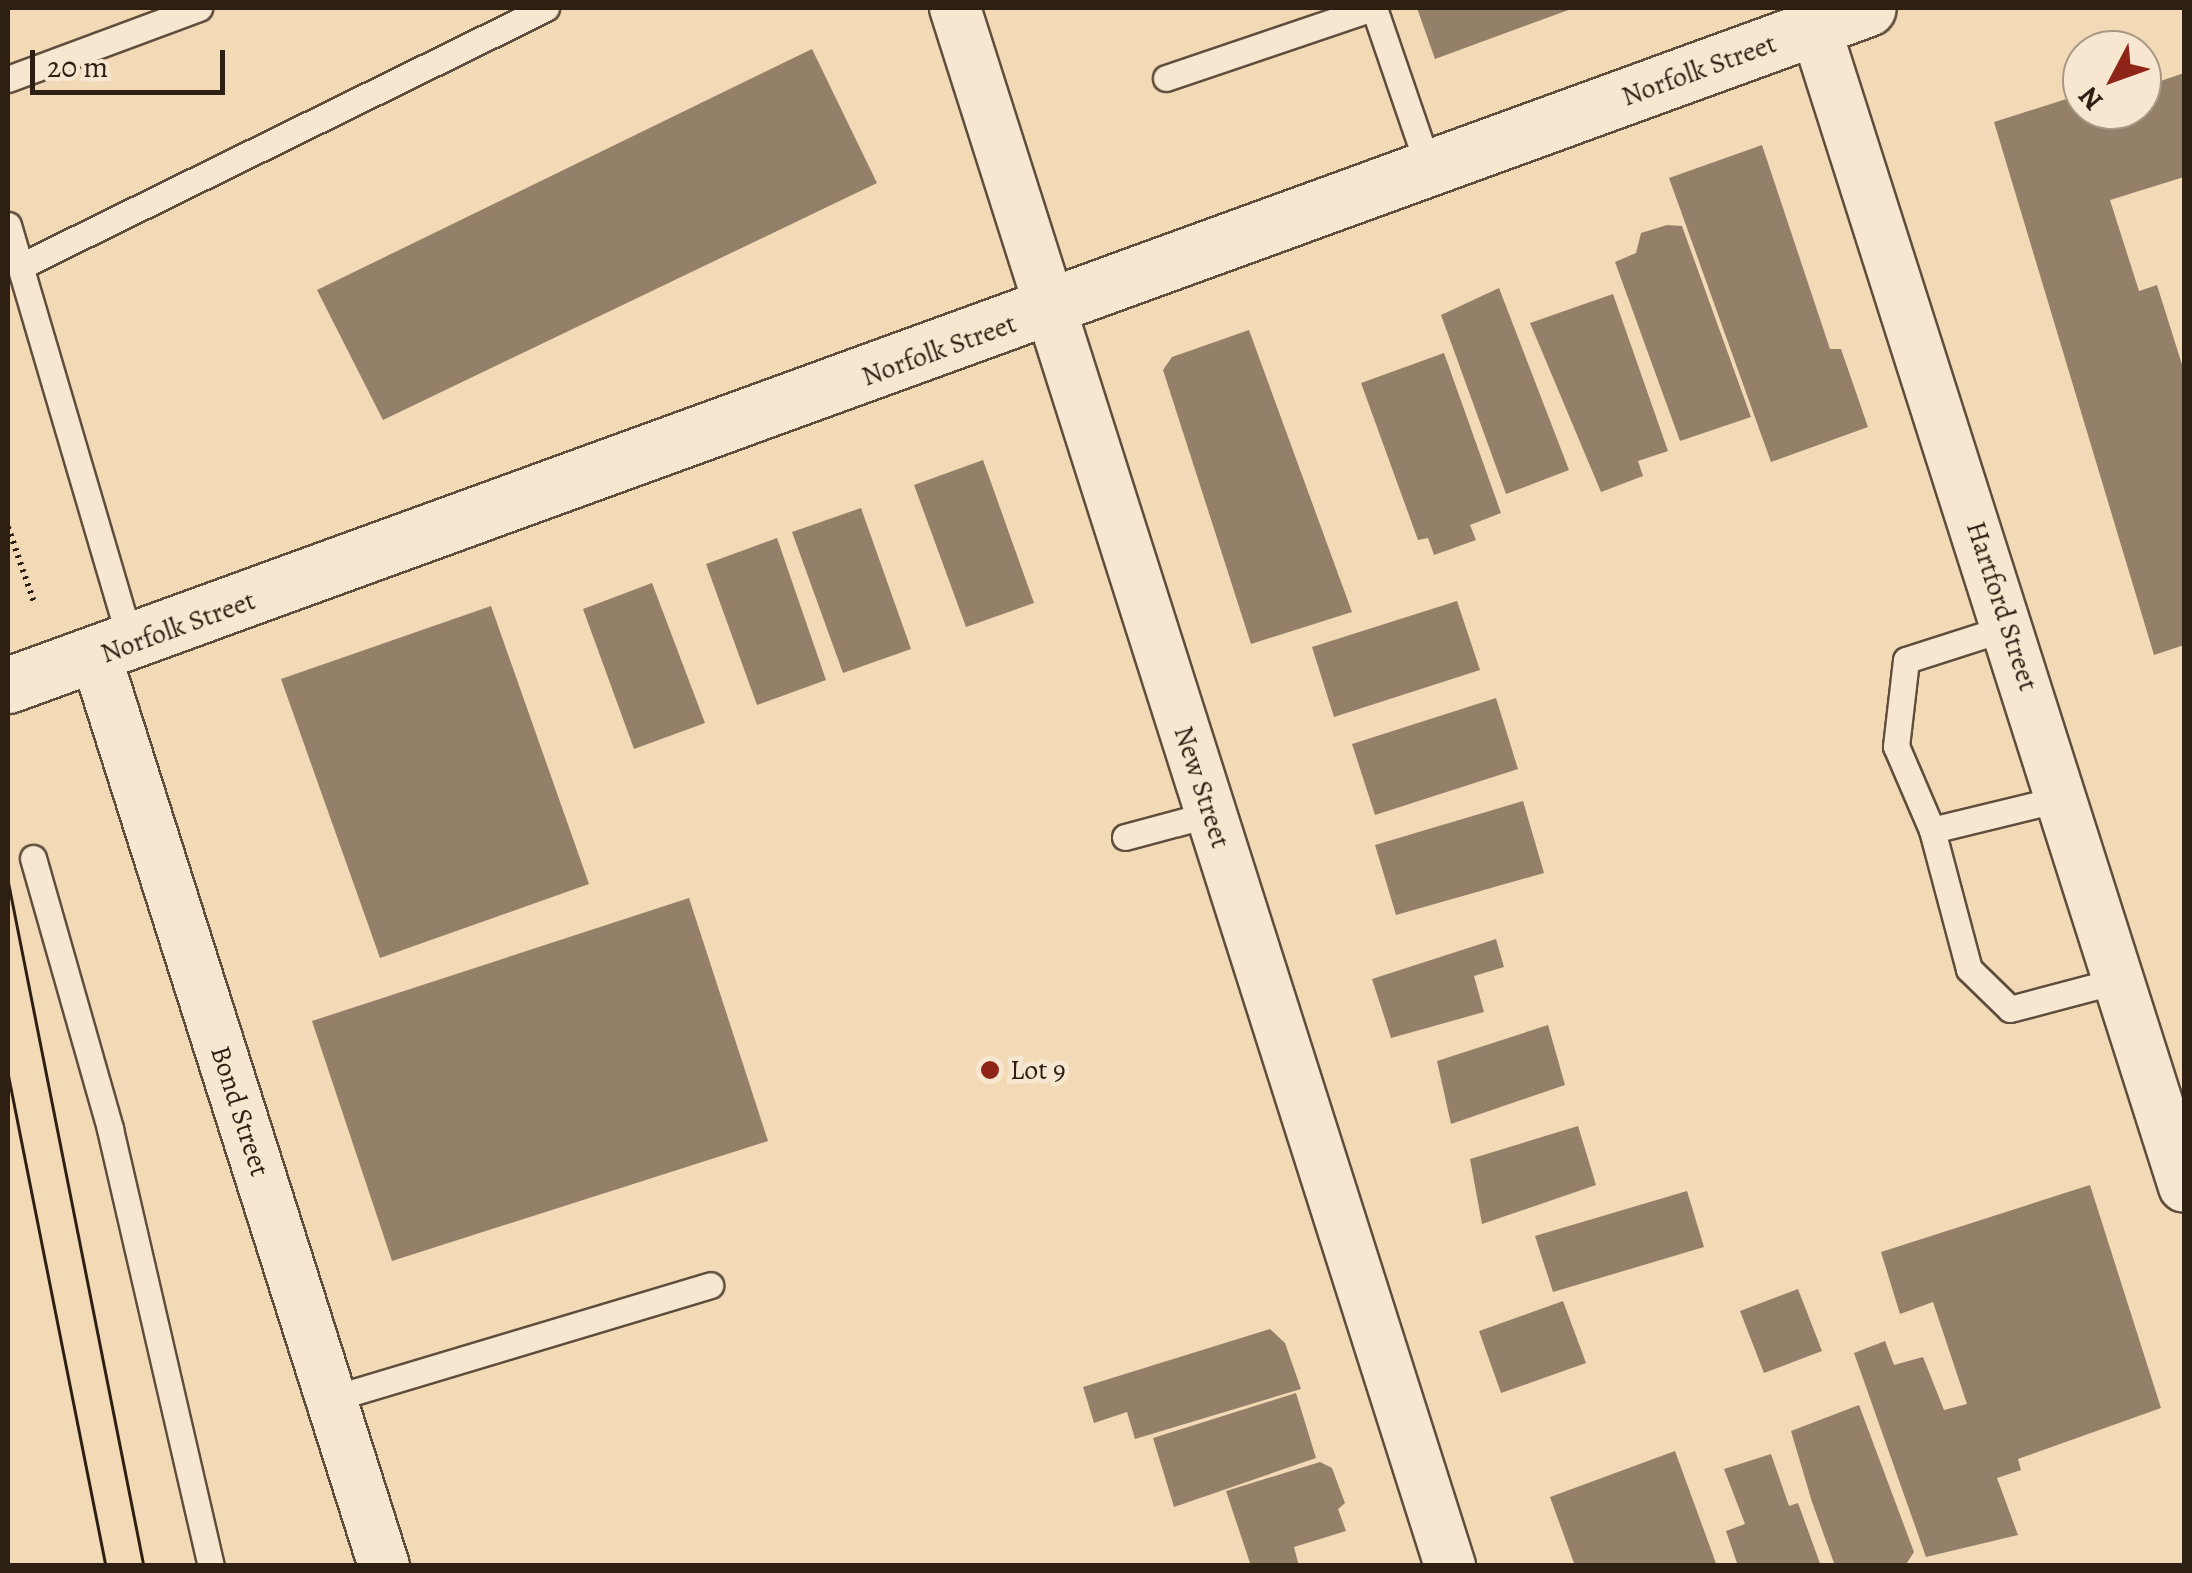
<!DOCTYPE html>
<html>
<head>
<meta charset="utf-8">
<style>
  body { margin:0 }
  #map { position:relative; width:2192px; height:1573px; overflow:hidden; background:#f3dab7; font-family:Alegreya,serif }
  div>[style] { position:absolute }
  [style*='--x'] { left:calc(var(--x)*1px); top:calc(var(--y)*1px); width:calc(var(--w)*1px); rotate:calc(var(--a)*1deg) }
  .building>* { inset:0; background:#948068 }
  .path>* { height:6px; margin-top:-3px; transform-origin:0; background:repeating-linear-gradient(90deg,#2e1f13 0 2.5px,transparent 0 7.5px) }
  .roads { filter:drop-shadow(2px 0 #5f4e3c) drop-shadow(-2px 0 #5f4e3c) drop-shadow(0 2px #5f4e3c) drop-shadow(0 -2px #5f4e3c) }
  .service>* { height:25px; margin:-12.5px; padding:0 12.5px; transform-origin:12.5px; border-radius:12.5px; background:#f7e7d0 }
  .minor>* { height:50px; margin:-25px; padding:0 25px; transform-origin:25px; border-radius:25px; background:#f7e7d0 }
  .secondary>* { height:55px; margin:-27.5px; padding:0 27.5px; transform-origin:27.5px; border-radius:27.5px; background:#f7e7d0 }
  .tram>* { height:2.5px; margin:-1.25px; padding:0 1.25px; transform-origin:1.25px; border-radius:1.25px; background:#2e1f13 }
  .dots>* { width:28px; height:28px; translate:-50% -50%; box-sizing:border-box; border:5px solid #f7e7d0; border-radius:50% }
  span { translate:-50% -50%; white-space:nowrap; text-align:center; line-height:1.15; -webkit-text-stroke:9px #f7e7d0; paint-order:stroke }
  .street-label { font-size:28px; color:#2e1f13 }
  .poi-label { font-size:28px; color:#2e1f13 }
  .left { translate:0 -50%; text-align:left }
  .frame { position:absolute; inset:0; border:10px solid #2e1f13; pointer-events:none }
  .north { position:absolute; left:2062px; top:30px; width:100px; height:100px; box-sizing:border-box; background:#f7e7d0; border:2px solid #a79784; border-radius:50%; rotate:229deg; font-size:28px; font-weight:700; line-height:40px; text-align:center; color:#2e1f13 }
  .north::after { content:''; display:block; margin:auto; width:35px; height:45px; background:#8f2418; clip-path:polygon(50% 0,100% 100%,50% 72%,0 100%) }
  .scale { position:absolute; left:30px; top:50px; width:195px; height:45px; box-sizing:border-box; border:5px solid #2e1f13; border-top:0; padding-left:12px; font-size:30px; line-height:35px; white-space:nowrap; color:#2e1f13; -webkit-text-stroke:8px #f7e7d0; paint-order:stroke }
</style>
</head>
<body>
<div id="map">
  <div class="building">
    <i style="clip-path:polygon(1417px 8px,1574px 8px,1435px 59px)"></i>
    <i style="clip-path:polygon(812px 49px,877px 183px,383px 420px,317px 290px)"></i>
    <i style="clip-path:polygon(2184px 73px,2184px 177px,2110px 200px,2139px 291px,2157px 285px,2184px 371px,2184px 645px,2154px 655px,1994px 122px,2082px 94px,2082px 110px,2142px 110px,2142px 75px,2149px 85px)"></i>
    <i style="clip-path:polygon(1762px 145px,1830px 349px,1841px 349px,1868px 427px,1771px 462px,1669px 178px)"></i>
    <i style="clip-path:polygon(1667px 225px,1682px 226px,1751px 417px,1680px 441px,1615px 262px,1636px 253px,1641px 233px)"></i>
    <i style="clip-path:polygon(1499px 288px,1569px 470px,1506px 494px,1441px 315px)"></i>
    <i style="clip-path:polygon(1613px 294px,1668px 451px,1638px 461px,1643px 476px,1601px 492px,1530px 323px)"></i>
    <i style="clip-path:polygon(1249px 330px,1352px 612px,1251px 644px,1163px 370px,1172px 357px)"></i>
    <i style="clip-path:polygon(1444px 353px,1501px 513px,1470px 525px,1476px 540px,1434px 555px,1428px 538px,1418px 540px,1361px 383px)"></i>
    <i style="clip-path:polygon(983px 460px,1034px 603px,966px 627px,914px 485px)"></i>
    <i style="clip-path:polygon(861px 508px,911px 649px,843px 673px,792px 532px)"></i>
    <i style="clip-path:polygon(777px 538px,826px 680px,757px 705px,706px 564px)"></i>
    <i style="clip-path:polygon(652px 583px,705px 723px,634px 749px,583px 609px)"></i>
    <i style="clip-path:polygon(1457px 601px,1480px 670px,1334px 717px,1312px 647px)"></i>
    <i style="clip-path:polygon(491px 606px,589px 884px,380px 958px,281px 679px)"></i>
    <i style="clip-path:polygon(1496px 698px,1518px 769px,1375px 815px,1352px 744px)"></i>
    <i style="clip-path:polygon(1523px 801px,1544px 873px,1396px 915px,1375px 845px)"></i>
    <i style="clip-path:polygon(689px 898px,768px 1141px,392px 1261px,312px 1021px)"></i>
    <i style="clip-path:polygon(1496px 939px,1504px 967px,1474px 976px,1484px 1012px,1391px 1038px,1372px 979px)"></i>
    <i style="clip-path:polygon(1548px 1025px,1565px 1085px,1451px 1124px,1437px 1061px)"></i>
    <i style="clip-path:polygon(1578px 1126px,1596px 1185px,1482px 1224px,1470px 1159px)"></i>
    <i style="clip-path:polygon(2090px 1185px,2161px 1408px,2018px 1459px,2021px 1470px,1997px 1478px,2018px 1535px,1926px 1557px,1854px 1353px,1885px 1341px,1894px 1365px,1923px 1357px,1944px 1410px,1967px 1404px,1933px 1302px,1900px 1314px,1881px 1252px)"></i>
    <i style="clip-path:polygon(1687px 1191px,1704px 1247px,1553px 1292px,1535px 1236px)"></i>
    <i style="clip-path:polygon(1798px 1289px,1822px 1351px,1764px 1373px,1740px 1311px)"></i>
    <i style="clip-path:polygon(1563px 1301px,1586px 1363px,1501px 1393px,1479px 1331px)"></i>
    <i style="clip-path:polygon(1270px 1329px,1285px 1343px,1301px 1389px,1135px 1439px,1127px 1412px,1094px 1423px,1083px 1387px)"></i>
    <i style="clip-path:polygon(1296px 1393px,1316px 1458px,1174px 1507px,1153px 1438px)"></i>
    <i style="clip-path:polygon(1859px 1405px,1914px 1552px,1905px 1566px,1835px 1566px,1812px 1502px,1791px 1431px)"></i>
    <i style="clip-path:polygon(1675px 1451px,1717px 1566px,1575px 1566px,1550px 1497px)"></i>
    <i style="clip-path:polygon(1771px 1454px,1789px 1506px,1798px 1503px,1821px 1566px,1738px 1566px,1726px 1531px,1745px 1524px,1724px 1469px)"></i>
    <i style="clip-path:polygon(1320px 1462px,1332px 1468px,1345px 1503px,1338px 1509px,1346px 1531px,1294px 1547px,1299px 1566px,1251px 1566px,1226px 1491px)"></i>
  </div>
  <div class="path">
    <i style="--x:8;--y:527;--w:79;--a:70.9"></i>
  </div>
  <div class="roads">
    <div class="service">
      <i style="--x:1374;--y:8;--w:170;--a:71.1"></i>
      <i style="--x:1166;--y:78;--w:219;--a:-18.7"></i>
      <i style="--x:8;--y:79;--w:204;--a:-20.4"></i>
      <i style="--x:8;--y:225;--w:437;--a:73.6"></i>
      <i style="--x:21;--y:266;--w:585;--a:-26.17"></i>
      <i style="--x:2009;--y:627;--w:108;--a:162.2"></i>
      <i style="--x:1906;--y:660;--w:87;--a:96.6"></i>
      <i style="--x:1896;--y:746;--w:91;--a:66.8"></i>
      <i style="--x:1932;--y:830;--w:135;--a:-13.7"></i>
      <i style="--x:1932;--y:830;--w:144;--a:75.1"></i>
      <i style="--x:1969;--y:969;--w:57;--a:44.3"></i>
      <i style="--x:2010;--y:1009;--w:114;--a:-14.8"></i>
      <i style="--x:1125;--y:837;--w:89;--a:-15"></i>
      <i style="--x:33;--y:858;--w:282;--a:74.1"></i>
      <i style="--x:110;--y:1129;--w:449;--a:77"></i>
      <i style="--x:331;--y:1399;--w:396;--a:-16.7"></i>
    </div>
    <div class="minor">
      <i style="--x:955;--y:8;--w:1635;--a:72.37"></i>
      <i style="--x:1815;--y:27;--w:1217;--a:72.35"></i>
      <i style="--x:96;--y:657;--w:954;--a:72.42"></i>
    </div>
    <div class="secondary">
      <i style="--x:8;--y:685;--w:1979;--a:-20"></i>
    </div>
  </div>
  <div class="tram">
    <i style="--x:8;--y:880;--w:699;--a:78.79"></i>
    <i style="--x:8;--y:1073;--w:503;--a:78.76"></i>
  </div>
  <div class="dots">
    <i style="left:990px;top:1070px;background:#8f2418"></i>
  </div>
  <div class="street-label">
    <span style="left:1699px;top:70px;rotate:-20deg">Norfolk Street</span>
    <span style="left:939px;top:350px;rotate:-20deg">Norfolk Street</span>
    <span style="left:2002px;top:606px;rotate:72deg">Hartford Street</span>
    <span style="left:178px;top:627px;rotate:-20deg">Norfolk Street</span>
    <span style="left:1202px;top:787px;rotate:72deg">New Street</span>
    <span style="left:240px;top:1111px;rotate:72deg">Bond Street</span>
  </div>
  <div class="poi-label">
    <span class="left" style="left:1010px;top:1070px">Lot 9</span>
  </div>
  <div class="frame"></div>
  <div class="north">N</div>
  <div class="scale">20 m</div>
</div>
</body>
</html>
